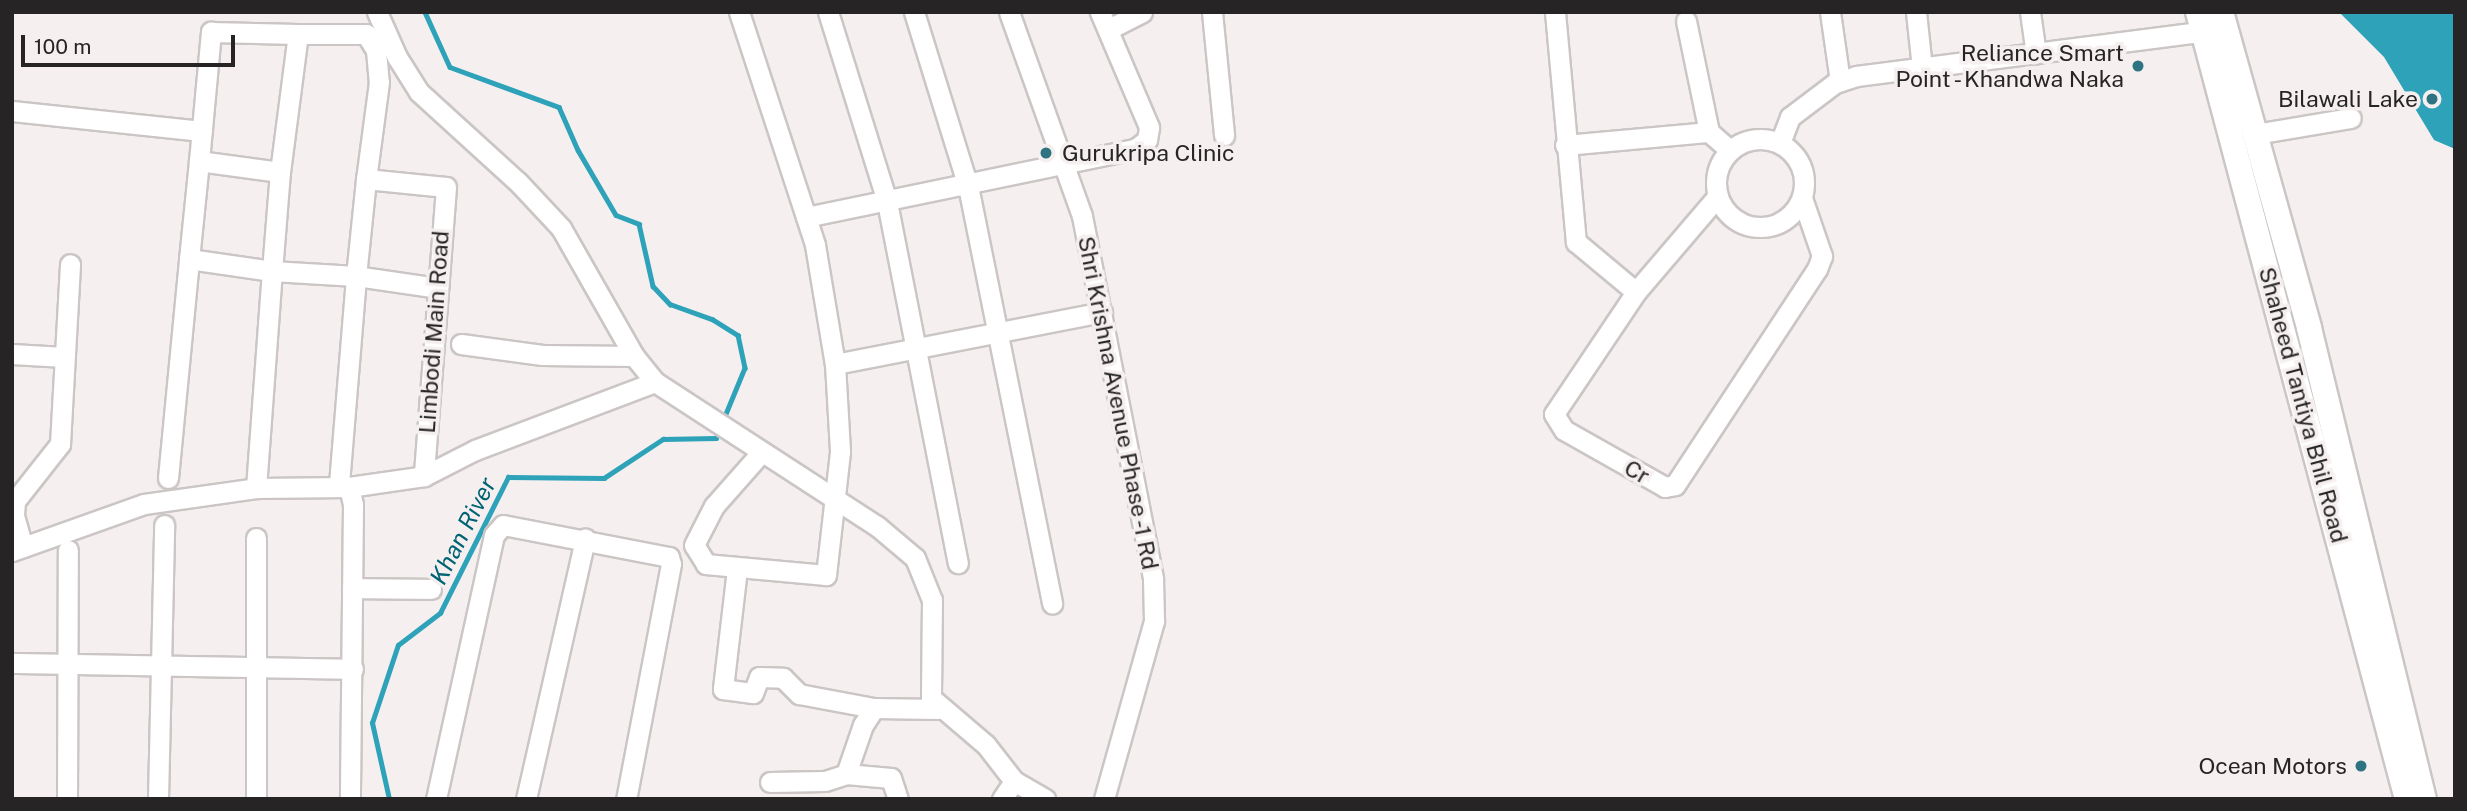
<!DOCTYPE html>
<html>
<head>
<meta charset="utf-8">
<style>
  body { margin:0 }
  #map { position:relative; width:2467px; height:811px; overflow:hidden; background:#f5f0ef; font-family:"Public Sans",sans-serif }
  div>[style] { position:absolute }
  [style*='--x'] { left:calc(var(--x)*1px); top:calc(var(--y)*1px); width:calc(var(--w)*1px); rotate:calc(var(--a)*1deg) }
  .water>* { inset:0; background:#2da2b9 }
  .stream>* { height:4.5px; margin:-2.25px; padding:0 2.25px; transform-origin:2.25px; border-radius:2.25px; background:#2da2b9 }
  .roads { filter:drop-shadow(2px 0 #cbc6c5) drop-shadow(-2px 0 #cbc6c5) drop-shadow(0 2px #cbc6c5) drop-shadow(0 -2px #cbc6c5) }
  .minor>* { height:19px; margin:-9.5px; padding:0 9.5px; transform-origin:9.5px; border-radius:9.5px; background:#fff }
  .minor>.ring { margin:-9.5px; padding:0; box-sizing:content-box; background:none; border:19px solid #fff; border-radius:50% }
  .major>* { height:24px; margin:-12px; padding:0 12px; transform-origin:12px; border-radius:12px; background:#fff }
  .dots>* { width:19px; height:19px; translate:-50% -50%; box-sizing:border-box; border:4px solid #f5f0ef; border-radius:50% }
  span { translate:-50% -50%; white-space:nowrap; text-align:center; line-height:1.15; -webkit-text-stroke:7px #f5f0ef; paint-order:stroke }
  .poi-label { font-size:23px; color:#262424 }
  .right { translate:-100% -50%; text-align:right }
  .left { translate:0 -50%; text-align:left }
  .street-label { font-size:23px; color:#262424 }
  .water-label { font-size:24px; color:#006373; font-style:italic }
  .frame { position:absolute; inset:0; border:14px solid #262424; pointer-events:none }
  .scale { position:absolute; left:21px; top:35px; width:214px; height:32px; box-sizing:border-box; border:4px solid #262424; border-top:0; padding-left:9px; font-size:21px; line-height:24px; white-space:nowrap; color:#262424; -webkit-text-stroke:5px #f5f0ef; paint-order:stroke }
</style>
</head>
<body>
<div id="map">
  <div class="water">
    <i style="clip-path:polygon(2339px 12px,2455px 12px,2455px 149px,2434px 140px,2384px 57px)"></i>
  </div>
  <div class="stream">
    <i style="--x:425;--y:12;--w:60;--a:65.6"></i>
    <i style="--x:450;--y:67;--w:116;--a:20.2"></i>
    <i style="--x:559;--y:107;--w:47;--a:66.2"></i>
    <i style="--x:578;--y:150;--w:75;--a:59.7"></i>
    <i style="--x:616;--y:215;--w:25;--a:21"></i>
    <i style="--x:639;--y:224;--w:64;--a:77.3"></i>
    <i style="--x:653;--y:286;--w:25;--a:47"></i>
    <i style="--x:670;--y:304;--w:45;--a:19.7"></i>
    <i style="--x:712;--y:319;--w:31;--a:32"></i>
    <i style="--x:738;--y:335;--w:34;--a:78"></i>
    <i style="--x:745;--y:368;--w:55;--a:112.4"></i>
    <i style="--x:389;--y:799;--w:78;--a:-102.6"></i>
    <i style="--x:372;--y:723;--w:82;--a:-71.6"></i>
    <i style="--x:398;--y:645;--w:53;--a:-37.3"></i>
    <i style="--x:440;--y:613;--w:152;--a:-63.4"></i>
    <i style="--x:508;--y:477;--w:96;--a:0.6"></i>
    <i style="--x:604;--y:478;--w:71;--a:-33.5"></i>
    <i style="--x:663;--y:439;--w:53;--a:-1.1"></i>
    <i style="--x:716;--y:438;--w:8;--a:-67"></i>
  </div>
  <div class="roads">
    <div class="minor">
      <i style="--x:377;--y:12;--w:49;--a:66"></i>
      <i style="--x:397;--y:57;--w:41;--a:57.8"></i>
      <i style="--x:419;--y:92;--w:134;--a:42.3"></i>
      <i style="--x:518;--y:182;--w:63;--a:46.9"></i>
      <i style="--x:561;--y:228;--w:147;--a:60.3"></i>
      <i style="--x:634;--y:356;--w:33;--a:51"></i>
      <i style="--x:655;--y:382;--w:265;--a:33"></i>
      <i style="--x:877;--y:526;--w:50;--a:40.1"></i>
      <i style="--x:915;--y:558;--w:45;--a:68"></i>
      <i style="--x:932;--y:600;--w:98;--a:90.6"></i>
      <i style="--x:931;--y:698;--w:72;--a:40.5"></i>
      <i style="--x:986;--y:745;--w:46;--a:52.1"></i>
      <i style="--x:1014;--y:781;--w:36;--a:30"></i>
      <i style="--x:739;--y:12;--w:245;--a:71.9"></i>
      <i style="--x:815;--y:245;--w:121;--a:80.5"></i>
      <i style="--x:835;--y:364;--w:88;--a:86.7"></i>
      <i style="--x:840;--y:452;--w:124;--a:96.5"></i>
      <i style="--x:826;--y:575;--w:121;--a:-174.8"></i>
      <i style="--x:706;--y:564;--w:22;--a:-122"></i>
      <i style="--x:694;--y:545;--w:44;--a:-62.9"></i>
      <i style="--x:714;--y:506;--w:69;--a:-48.5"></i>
      <i style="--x:828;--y:12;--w:199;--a:72.7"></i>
      <i style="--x:887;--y:202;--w:368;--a:78.9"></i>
      <i style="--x:914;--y:12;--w:182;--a:72.8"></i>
      <i style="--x:968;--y:186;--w:426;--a:78.6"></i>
      <i style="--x:1009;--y:12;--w:217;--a:70.3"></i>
      <i style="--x:1082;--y:216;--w:370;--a:78.9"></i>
      <i style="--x:1153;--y:579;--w:42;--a:88.6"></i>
      <i style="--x:1154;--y:621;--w:185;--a:105.7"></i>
      <i style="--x:1212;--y:12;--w:124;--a:84.4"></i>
      <i style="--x:1555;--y:12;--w:231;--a:84.8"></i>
      <i style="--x:1576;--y:242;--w:78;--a:39.8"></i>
      <i style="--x:1830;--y:12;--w:70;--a:81.8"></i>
      <i style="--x:1916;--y:12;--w:56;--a:83.9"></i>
      <i style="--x:2030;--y:12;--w:42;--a:81.9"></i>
      <i style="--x:1686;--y:21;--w:113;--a:78.3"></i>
      <i style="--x:1109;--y:29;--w:37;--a:-27"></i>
      <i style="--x:12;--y:111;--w:191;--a:6"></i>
      <i style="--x:2255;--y:134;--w:97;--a:-9.5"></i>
      <i class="ring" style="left:1716px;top:139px;width:69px;height:69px"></i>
      <i style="--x:1780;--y:143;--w:28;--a:-69"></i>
      <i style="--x:1790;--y:117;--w:56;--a:-37.1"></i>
      <i style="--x:1835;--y:83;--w:22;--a:-18"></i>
      <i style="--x:1856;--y:76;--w:364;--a:-7.3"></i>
      <i style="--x:1565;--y:145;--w:145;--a:-5.2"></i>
      <i style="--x:1709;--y:132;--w:28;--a:41"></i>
      <i style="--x:199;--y:161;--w:130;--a:-84.7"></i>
      <i style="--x:211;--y:32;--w:87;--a:1.3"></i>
      <i style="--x:280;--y:172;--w:139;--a:-82.6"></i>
      <i style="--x:298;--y:34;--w:68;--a:0"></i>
      <i style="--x:366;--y:34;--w:19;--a:58"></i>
      <i style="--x:376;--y:50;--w:32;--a:85"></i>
      <i style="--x:379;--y:82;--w:98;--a:97.6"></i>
      <i style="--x:1717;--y:197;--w:125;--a:130.5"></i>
      <i style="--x:1636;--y:292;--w:147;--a:123.9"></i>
      <i style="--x:1554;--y:414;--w:19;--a:58"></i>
      <i style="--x:1564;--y:430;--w:116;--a:29.4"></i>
      <i style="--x:1665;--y:487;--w:10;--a:-11"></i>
      <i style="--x:1675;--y:485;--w:258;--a:-56.7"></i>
      <i style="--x:1817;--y:269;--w:14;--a:-69"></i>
      <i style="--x:1822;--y:256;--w:61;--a:-109"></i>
      <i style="--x:806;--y:217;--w:336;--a:-11.7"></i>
      <i style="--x:1135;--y:149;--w:15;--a:-37"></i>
      <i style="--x:1147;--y:140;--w:13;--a:-81"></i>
      <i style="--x:1149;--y:127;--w:125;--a:-113.1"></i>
      <i style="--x:461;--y:344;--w:82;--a:7.7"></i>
      <i style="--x:542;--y:355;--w:92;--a:0.6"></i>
      <i style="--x:12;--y:354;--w:52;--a:3.3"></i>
      <i style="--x:835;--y:364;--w:272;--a:-11"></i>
      <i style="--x:168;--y:478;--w:220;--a:-84.5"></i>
      <i style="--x:189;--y:259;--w:84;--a:8.2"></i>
      <i style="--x:272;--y:271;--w:99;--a:-85.4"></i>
      <i style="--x:280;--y:172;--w:82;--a:-172.3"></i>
      <i style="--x:199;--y:161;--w:99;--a:95.8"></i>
      <i style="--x:339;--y:484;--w:209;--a:-85.3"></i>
      <i style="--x:356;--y:276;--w:83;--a:8.3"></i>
      <i style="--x:349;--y:487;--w:18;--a:77"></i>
      <i style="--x:353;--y:505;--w:294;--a:90.6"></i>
      <i style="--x:256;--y:488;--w:218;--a:-85.8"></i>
      <i style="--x:272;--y:271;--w:84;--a:3.4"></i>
      <i style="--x:356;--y:276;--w:98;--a:-84.1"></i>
      <i style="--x:366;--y:179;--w:80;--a:5.7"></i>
      <i style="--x:446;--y:187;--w:290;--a:94.4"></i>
      <i style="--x:23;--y:547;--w:33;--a:-106"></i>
      <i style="--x:14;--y:515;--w:14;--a:-86"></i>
      <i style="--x:15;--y:501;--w:73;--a:-51.7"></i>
      <i style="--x:60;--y:444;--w:180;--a:-86.8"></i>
      <i style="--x:12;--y:551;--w:140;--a:-19.6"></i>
      <i style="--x:144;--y:504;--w:113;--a:-8.1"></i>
      <i style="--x:256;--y:488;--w:93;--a:-0.6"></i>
      <i style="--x:349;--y:487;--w:76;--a:-8.3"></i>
      <i style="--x:424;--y:476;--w:57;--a:-27"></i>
      <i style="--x:475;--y:450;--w:192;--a:-20.7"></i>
      <i style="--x:737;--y:569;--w:121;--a:96.7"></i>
      <i style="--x:723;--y:689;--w:30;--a:8"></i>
      <i style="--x:753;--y:693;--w:17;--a:-69"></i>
      <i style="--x:759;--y:677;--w:24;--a:2"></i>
      <i style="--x:783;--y:678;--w:23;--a:45"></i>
      <i style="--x:799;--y:694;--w:76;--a:10.6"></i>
      <i style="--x:874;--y:708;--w:64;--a:0.9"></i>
      <i style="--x:352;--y:588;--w:79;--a:0.7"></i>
      <i style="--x:12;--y:663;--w:341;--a:1"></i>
      <i style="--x:846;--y:774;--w:45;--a:5.1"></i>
      <i style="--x:891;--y:778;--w:22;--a:72"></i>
      <i style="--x:770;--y:782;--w:55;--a:-1"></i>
      <i style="--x:825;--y:781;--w:22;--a:-18"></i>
      <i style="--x:846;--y:774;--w:52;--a:-70.9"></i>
      <i style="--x:863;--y:725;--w:20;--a:-57"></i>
      <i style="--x:67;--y:799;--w:249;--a:-89.8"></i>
      <i style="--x:158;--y:799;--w:274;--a:-88.7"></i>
      <i style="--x:256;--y:799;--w:261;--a:-90"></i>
      <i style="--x:436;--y:799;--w:270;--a:-77.6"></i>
      <i style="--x:494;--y:535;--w:13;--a:-48"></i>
      <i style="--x:503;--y:525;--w:169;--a:10.9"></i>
      <i style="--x:669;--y:557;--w:7;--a:74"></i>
      <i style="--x:671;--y:564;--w:239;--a:100.8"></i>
      <i style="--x:526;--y:799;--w:267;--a:-77.2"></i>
      <i style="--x:1002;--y:799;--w:22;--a:-56"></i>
    </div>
    <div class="major">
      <i style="--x:2198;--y:12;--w:814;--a:75.13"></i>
      <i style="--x:2221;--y:12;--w:328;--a:74.4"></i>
      <i style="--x:2309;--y:328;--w:485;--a:76.3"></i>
    </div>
  </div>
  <div class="dots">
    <i style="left:2138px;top:66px;background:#2e7382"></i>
    <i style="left:2432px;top:99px;background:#2e7382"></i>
    <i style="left:1046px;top:153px;background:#2e7382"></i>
    <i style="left:2361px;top:766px;background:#2e7382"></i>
  </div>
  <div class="poi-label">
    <span class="right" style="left:2124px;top:66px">Reliance Smart<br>Point - Khandwa Naka</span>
    <span class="right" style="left:2418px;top:99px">Bilawali Lake</span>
    <span class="left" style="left:1062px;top:153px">Gurukripa Clinic</span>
    <span class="right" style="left:2347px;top:766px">Ocean Motors</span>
  </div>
  <div class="street-label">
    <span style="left:434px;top:332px;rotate:-86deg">Limbodi Main Road</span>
    <span style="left:1118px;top:403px;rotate:79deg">Shri Krishna Avenue Phase -1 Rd</span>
    <span style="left:2303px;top:405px;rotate:75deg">Shaheed Tantiya Bhil Road</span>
    <span style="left:1637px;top:472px;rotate:30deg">Cr</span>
  </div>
  <div class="water-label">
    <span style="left:463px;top:531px;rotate:-63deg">Khan River</span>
  </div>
  <div class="frame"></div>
  <div class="scale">100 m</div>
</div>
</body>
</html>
